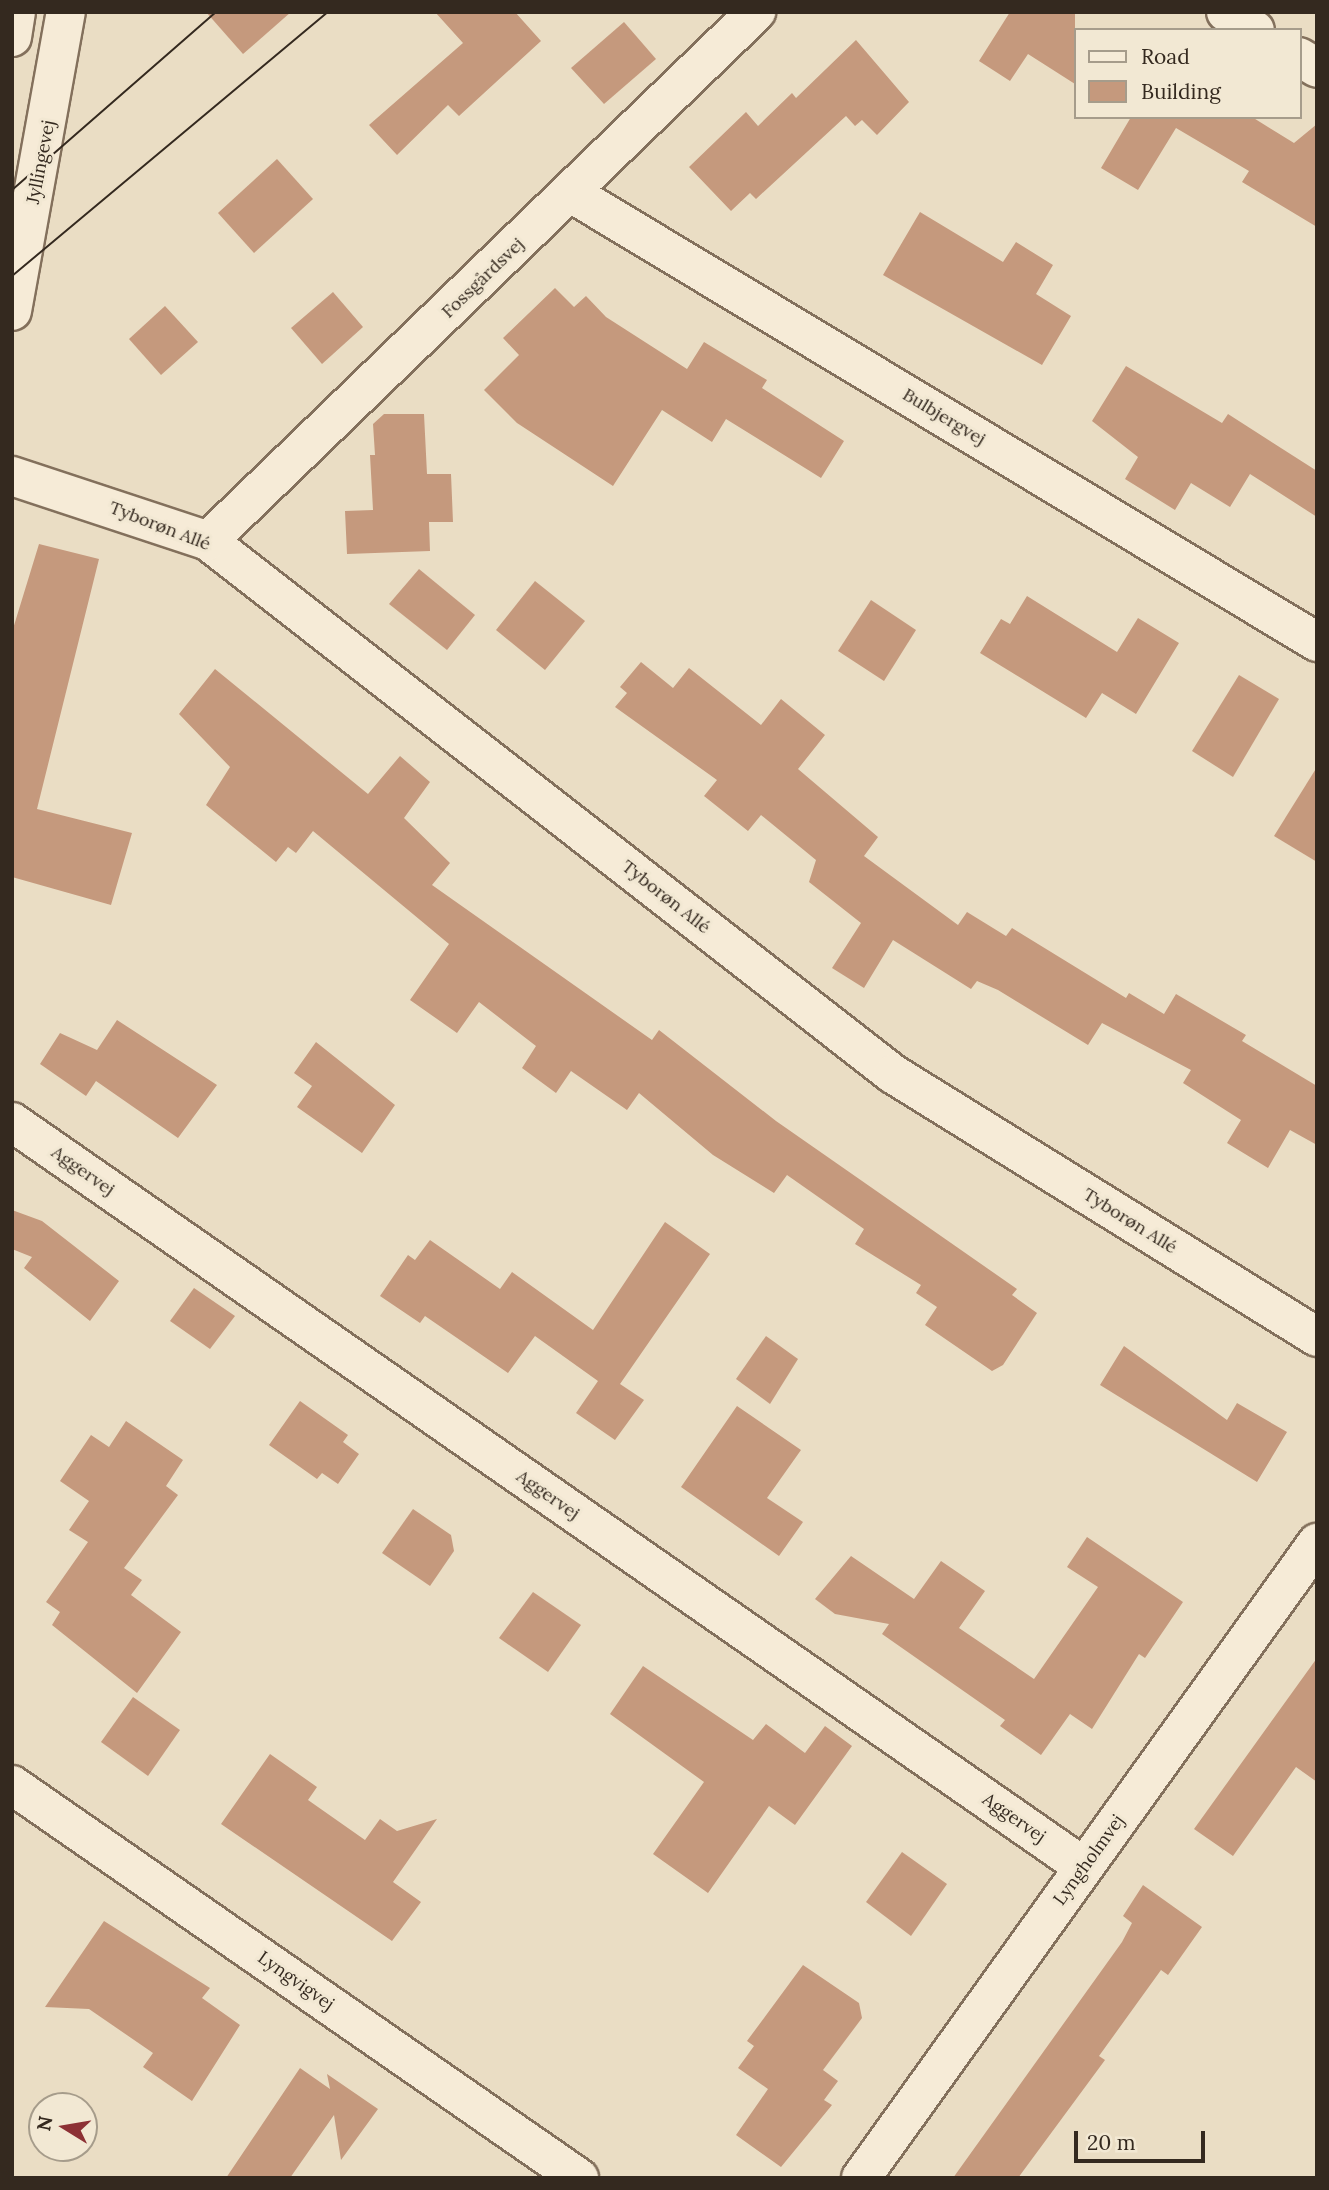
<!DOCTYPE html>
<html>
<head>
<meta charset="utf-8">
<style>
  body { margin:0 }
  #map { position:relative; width:1329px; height:2190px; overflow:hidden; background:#eaddc4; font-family:Lora,serif }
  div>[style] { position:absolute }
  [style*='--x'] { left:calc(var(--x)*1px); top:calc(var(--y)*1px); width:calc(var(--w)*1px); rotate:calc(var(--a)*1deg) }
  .building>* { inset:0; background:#c5997d }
  .roads { filter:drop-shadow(2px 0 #83705c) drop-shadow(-2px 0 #83705c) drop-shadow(0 2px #83705c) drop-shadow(0 -2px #83705c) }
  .minor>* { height:38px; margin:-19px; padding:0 19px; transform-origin:19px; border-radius:19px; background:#f6ebd7 }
  .tertiary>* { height:38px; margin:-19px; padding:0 19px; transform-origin:19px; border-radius:19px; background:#f6ebd7 }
  .tram>* { height:2px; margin:-1px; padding:0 1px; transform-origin:1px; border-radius:1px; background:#34291f }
  span { translate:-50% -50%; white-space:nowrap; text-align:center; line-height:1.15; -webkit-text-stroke:6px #f2e8d3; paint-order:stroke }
  .street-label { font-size:18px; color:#34291f }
  .frame { position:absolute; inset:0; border:14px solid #34291f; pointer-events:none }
  .legend { position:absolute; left:1074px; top:28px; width:228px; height:91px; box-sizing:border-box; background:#f2e8d3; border:2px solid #a69c8b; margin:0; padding:9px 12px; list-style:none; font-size:21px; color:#34291f }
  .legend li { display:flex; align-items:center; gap:14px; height:35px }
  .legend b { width:35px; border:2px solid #a69c8b }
  .north { position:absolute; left:28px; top:2092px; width:70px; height:70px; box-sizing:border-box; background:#f2e8d3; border:2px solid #a69c8b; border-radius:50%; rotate:281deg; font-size:19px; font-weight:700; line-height:28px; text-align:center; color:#34291f }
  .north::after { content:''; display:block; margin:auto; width:24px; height:32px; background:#8d3135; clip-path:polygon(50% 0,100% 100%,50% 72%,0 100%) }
  .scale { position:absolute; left:1074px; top:2131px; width:131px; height:32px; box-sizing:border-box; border:4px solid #34291f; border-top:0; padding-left:9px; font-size:21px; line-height:24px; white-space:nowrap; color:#34291f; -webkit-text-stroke:5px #f2e8d3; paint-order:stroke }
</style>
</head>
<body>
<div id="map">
  <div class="building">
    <i style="clip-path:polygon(206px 12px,291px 12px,243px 54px)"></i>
    <i style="clip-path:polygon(435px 12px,515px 12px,541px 41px,459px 116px,448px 105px,397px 155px,369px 125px,463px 43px)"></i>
    <i style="clip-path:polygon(1010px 12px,1075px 12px,1075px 84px,1028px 54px,1010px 81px,979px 61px)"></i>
    <i style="clip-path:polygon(624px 22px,656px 59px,604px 104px,571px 68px)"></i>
    <i style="clip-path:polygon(856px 40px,909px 102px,877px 135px,862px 120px,855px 126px,846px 116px,756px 199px,750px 193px,731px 211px,689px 167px,746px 112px,758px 126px,792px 93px,796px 98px)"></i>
    <i style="clip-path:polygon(1131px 117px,1252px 117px,1294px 143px,1317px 124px,1317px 227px,1242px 182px,1249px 171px,1176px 128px,1138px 190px,1101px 168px)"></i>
    <i style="clip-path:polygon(277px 159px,313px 199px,254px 253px,218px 213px)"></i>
    <i style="clip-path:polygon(920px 212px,1003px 262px,1016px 242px,1053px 265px,1036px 294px,1071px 316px,1042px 365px,883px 275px)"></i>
    <i style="clip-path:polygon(555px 288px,574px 307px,586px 296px,606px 317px,687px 369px,704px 342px,767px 380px,762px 388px,844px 441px,821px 478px,726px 419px,712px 442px,662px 410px,613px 486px,517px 423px,484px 390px,519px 355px,503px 338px)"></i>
    <i style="clip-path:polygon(333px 292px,363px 327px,322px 364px,291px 328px)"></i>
    <i style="clip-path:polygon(165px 306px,198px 342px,161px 375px,129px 339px)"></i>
    <i style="clip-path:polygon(1126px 366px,1222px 423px,1228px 414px,1317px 471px,1317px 517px,1250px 474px,1230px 507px,1191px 483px,1175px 510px,1125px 479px,1138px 457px,1092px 421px)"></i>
    <i style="clip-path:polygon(384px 414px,424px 414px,427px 474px,451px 474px,453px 522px,429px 522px,430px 551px,347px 554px,345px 511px,373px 510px,370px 455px,375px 455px,373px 424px)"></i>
    <i style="clip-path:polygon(39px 544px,99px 559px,37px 809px,132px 833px,111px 905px,12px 877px,12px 632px)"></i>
    <i style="clip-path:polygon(419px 569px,475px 615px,447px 650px,389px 604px)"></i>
    <i style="clip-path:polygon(535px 581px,585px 621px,545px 670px,496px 630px)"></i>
    <i style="clip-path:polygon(1027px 596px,1117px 652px,1138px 618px,1179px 643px,1136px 714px,1102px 693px,1086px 718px,980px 653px,1001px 619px,1010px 624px)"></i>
    <i style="clip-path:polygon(871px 600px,916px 630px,884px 681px,838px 651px)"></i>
    <i style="clip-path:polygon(641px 662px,673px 688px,689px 668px,761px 725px,781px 699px,825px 735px,798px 769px,878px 837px,864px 856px,958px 925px,967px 912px,1006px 936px,1012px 928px,1126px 998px,1129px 993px,1164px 1014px,1176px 994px,1246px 1035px,1242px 1041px,1317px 1086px,1317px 1145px,1290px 1130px,1268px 1168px,1227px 1143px,1241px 1120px,1183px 1083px,1191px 1070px,1102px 1023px,1088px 1045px,998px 990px,977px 981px,971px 989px,893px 940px,864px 988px,832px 968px,861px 923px,809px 882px,816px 860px,761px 815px,748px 831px,704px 796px,717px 780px,615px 707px,627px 693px,620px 687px)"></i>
    <i style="clip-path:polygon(215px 669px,368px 794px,400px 756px,430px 782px,404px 818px,450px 863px,432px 885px,652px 1040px,659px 1030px,776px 1121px,1017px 1289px,1012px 1295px,1037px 1313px,1003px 1365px,992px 1371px,925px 1325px,937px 1307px,916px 1293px,921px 1285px,855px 1244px,864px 1229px,787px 1175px,774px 1193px,713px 1155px,639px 1093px,627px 1110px,571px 1071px,556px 1093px,522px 1068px,536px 1046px,479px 1002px,457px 1033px,410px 1000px,449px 944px,313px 831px,296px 853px,288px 847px,276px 862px,206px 805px,230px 767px,179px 714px)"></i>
    <i style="clip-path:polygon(1239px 675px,1279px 699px,1233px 777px,1192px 751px)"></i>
    <i style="clip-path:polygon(1317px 767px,1317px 862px,1274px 836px)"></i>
    <i style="clip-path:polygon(117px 1020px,217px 1085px,178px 1138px,96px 1081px,86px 1096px,40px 1064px,60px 1033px,97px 1050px)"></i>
    <i style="clip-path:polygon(316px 1042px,395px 1105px,362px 1153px,297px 1107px,312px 1086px,294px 1073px)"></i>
    <i style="clip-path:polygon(12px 1210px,42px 1221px,119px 1281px,90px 1321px,24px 1268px,32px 1257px,12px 1249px)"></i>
    <i style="clip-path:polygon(665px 1222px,710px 1254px,620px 1384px,644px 1400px,615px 1440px,576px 1413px,598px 1381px,535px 1336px,508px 1373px,425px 1316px,420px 1323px,380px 1296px,408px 1255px,415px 1260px,430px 1240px,500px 1289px,512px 1272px,593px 1330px)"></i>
    <i style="clip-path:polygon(194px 1288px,235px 1316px,210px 1349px,170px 1321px)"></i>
    <i style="clip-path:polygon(766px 1336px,798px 1359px,770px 1404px,736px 1379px)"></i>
    <i style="clip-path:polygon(1124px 1346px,1227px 1420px,1237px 1403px,1287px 1432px,1257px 1482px,1100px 1385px)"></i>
    <i style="clip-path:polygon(300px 1401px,348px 1435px,343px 1442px,359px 1454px,338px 1484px,322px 1473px,317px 1479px,269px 1445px)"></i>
    <i style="clip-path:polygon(737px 1406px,801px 1450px,767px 1498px,803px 1522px,779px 1556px,681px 1487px)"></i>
    <i style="clip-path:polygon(126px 1421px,183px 1460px,166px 1486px,178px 1495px,124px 1568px,142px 1580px,131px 1595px,181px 1632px,137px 1693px,52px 1625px,60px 1612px,46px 1602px,88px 1542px,69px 1530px,89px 1501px,60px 1481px,91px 1435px,109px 1447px)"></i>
    <i style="clip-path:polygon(413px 1509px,451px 1535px,454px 1551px,430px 1586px,382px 1553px)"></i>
    <i style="clip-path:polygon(1087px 1537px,1183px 1602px,1145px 1658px,1139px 1654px,1092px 1729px,1070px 1714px,1041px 1755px,1000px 1726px,1005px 1720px,882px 1634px,889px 1624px,835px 1614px,815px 1599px,851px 1556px,914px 1599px,941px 1561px,985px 1591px,959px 1628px,1034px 1679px,1098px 1587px,1067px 1567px)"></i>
    <i style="clip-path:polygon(533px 1592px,581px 1625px,548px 1672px,499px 1638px)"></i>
    <i style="clip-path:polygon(1317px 1658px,1317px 1782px,1296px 1767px,1233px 1856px,1194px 1829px)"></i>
    <i style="clip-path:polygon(643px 1666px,753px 1740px,766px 1724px,805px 1753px,825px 1726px,852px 1746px,795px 1825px,769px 1806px,708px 1893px,653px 1854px,704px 1782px,610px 1714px)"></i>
    <i style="clip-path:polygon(133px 1697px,180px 1730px,148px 1776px,101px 1742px)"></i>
    <i style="clip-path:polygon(270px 1754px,317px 1787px,308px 1800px,365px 1840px,380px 1819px,397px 1831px,437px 1819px,393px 1882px,421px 1902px,392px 1941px,221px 1824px)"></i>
    <i style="clip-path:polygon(902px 1852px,947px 1884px,911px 1936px,866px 1902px)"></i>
    <i style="clip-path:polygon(1143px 1885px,1202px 1927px,1168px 1975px,1161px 1970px,1099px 2056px,1105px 2060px,1018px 2178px,953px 2178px,1122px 1942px,1132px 1923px,1123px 1916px)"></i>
    <i style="clip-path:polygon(104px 1921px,210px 1988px,202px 1998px,240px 2025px,192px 2101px,143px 2067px,153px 2053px,89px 2009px,45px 2007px)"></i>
    <i style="clip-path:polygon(803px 1965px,859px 2003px,862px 2018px,823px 2070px,838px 2081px,824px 2100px,832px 2105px,781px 2167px,736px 2135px,768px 2089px,738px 2068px,754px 2046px,747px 2041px)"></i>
    <i style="clip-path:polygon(300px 2068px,330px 2089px,327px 2074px,378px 2109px,341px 2160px,334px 2115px,290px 2178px,226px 2178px)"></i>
  </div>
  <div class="roads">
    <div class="minor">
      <i style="--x:1226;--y:12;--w:34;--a:32"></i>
      <i style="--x:1299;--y:57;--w:21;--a:31"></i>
      <i style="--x:571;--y:193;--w:871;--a:31.04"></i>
      <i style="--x:12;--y:476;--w:206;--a:18.3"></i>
      <i style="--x:208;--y:541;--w:868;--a:37.89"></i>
      <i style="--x:893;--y:1074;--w:499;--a:31.8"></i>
      <i style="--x:208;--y:541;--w:762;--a:-43.99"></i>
      <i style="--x:12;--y:1122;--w:1305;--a:34.8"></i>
      <i style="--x:12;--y:1785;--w:690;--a:34.73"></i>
      <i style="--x:861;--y:2178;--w:782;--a:-54.32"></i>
    </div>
    <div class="tertiary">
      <i style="--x:12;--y:37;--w:25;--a:-81"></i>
      <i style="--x:12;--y:311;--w:304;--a:-79.8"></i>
    </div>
  </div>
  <div class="tram">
    <i style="--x:12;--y:190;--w:271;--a:-41.1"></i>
    <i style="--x:12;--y:276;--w:412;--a:-39.9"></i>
  </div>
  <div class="street-label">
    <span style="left:41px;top:162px;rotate:-79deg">Jyllingevej</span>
    <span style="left:483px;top:278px;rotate:-44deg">Fossgårdsvej</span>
    <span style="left:944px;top:417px;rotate:31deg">Bulbjergvej</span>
    <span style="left:160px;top:526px;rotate:21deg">Tyborøn Allé</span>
    <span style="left:666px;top:897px;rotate:38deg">Tyborøn Allé</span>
    <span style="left:83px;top:1171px;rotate:35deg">Aggervej</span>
    <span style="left:1130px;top:1221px;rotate:32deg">Tyborøn Allé</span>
    <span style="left:548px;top:1495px;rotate:35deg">Aggervej</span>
    <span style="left:1014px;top:1818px;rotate:35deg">Aggervej</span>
    <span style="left:1089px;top:1860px;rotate:-54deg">Lyngholmvej</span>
    <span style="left:296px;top:1981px;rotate:35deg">Lyngvigvej</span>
  </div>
  <div class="frame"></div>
  <ul class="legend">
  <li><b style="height:9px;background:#f6ebd7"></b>Road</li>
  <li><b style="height:19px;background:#c5997d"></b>Building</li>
  </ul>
  <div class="north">N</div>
  <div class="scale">20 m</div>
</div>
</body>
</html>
